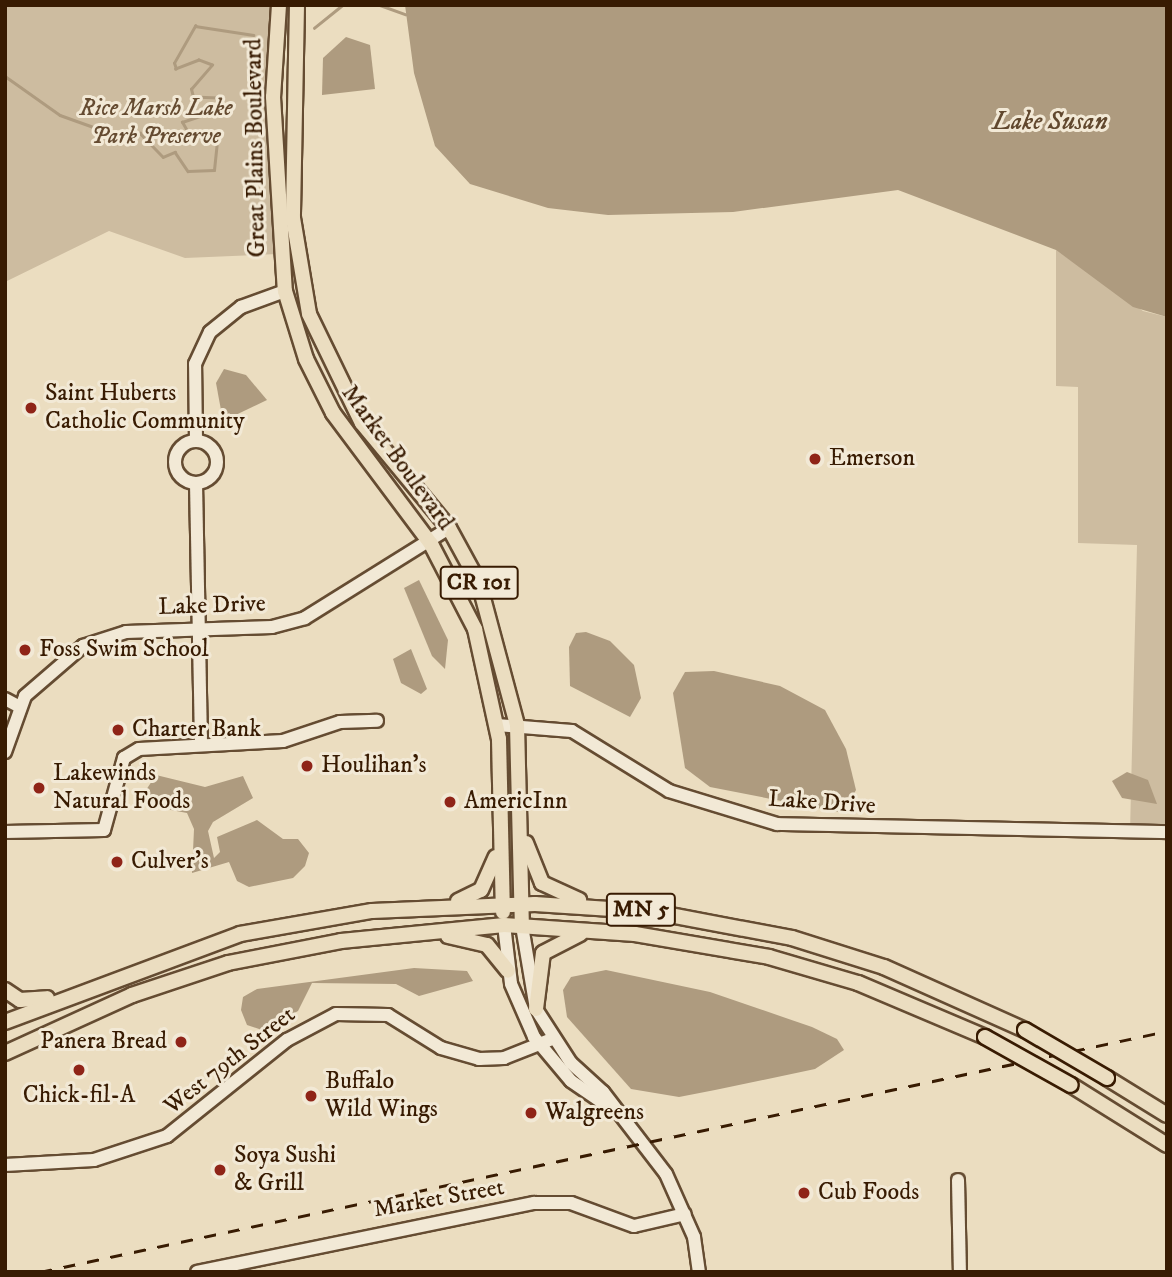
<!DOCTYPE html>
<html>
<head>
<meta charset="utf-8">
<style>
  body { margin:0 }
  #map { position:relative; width:1172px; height:1277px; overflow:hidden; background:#ebddc0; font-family:"IM FELL DW Pica",serif }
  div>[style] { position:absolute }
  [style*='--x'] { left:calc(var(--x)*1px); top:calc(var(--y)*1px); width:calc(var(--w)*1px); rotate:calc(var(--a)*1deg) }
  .green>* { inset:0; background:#cdbca0 }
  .water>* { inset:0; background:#ae9b7f }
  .stream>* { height:2.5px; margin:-1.25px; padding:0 1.25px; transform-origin:1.25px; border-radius:1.25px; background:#ae9b7f }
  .roads { filter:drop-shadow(2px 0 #654c32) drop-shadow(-2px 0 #654c32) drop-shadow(0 2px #654c32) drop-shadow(0 -2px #654c32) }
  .minor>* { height:12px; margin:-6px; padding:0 6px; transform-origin:6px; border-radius:6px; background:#f2e9d6 }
  .minor>.ring { margin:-6px; padding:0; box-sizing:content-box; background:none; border:12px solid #f2e9d6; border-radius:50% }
  .major>* { height:14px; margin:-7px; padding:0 7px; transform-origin:7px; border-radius:7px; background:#ebddc0 }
  .rail>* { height:2.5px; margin-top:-1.25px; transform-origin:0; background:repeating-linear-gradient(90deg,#381b02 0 12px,transparent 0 24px) }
  .bridges { filter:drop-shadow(2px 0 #381b02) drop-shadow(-2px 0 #381b02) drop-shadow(0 2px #381b02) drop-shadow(0 -2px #381b02) }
  .major-bridge>* { height:14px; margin:-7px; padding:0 7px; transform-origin:7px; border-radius:7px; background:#ebddc0 }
  .dots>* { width:19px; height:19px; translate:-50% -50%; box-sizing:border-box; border:4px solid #f2e9d6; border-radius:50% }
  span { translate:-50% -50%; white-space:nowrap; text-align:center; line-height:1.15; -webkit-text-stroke:6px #f2e9d6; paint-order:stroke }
  .shield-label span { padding:2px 5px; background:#f2e9d6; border:2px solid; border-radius:5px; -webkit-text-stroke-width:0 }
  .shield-label { font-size:23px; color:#381b02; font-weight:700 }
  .park-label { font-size:24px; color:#654b31; font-style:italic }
  .street-label { font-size:24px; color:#381b02 }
  .poi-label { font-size:24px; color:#381b02 }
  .left { translate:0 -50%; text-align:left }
  .right { translate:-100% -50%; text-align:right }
  .water-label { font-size:26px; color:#61482e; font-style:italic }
  .frame { position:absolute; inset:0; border:7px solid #381b02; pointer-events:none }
</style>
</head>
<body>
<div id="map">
  <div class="green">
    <i style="clip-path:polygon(5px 5px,280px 5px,278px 254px,185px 258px,109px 231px,5px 282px)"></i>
    <i style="clip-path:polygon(1056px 250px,1143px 311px,1167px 317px,1167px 832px,1130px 832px,1137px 545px,1078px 543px,1078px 387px,1056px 386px)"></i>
  </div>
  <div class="water">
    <i style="clip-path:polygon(405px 5px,1167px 5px,1167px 317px,1133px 307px,1056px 250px,898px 190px,733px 212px,608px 215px,548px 208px,470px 184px,435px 146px,414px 73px)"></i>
    <i style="clip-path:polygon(346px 37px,370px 45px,375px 89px,322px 95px,323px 58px)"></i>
    <i style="clip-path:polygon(224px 369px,246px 375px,267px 400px,223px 421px,216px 383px)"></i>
    <i style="clip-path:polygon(419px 580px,448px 640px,445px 669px,432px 656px,404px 588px)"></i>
    <i style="clip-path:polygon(586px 632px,610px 641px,634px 665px,641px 698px,630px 717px,570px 686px,569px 647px,576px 633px)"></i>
    <i style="clip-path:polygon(411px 649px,427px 689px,421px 694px,401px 683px,393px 659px)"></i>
    <i style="clip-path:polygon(714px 671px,780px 686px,825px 710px,846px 749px,856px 790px,843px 813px,710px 787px,685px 768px,673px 693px,685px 672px)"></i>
    <i style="clip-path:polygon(1127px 772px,1148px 780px,1157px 804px,1122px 798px,1112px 781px)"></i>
    <i style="clip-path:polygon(156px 775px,205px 787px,243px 776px,253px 798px,213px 822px,208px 831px,214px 858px,220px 852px,217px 837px,257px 820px,283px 839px,298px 839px,309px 853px,305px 866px,293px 878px,249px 887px,237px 881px,229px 862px,192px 873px,194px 829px,187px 813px,150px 806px,142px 796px)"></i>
    <i style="clip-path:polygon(414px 968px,467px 971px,473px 981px,419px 996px,396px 984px,312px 983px,298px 1011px,262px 1030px,247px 1025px,241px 1010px,243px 997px,257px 989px)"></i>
    <i style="clip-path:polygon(606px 970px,710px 992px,812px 1027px,837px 1039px,844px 1050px,815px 1069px,715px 1090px,679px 1097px,631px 1089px,567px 1017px,563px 990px,571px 977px)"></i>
  </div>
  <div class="stream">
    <i style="--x:380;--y:5;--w:27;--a:20"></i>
    <i style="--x:314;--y:28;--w:36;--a:-39"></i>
    <i style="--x:5;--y:76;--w:67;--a:35.3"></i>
    <i style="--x:60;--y:115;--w:41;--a:19.7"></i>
    <i style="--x:99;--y:129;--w:22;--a:39"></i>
    <i style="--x:116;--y:143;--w:26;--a:-23"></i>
    <i style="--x:140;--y:133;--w:33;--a:46"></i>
    <i style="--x:163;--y:157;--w:13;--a:-23"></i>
    <i style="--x:175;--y:152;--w:23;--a:56"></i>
    <i style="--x:188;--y:171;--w:26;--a:-2"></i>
    <i style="--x:214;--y:170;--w:31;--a:-84"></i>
    <i style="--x:217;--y:139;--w:27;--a:-174"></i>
    <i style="--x:190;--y:136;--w:16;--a:-120"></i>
    <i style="--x:182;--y:122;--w:41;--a:-18.4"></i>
    <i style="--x:221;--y:109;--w:11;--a:-105"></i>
    <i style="--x:218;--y:98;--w:25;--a:-178"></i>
    <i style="--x:193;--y:97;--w:8;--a:-104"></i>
    <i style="--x:191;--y:89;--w:32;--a:-49"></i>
    <i style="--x:212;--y:65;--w:14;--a:-159"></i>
    <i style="--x:199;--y:60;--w:25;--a:159"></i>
    <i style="--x:176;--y:69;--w:6;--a:-108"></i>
    <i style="--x:174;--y:63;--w:43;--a:-60.4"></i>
    <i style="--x:195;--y:26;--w:59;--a:8.8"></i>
  </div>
  <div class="roads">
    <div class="minor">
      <i style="--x:196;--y:441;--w:77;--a:-90.7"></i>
      <i style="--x:195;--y:364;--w:35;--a:-65"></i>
      <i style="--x:210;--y:332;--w:40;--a:-39"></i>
      <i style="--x:241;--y:307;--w:47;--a:-20"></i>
      <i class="ring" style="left:175px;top:441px;width:30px;height:30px"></i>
      <i style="--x:196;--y:483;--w:260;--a:88.9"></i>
      <i style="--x:5;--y:699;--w:17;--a:28"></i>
      <i style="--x:497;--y:725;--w:75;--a:4.6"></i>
      <i style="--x:572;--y:731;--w:114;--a:31.7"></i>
      <i style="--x:669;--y:791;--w:113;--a:17"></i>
      <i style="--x:777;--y:824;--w:390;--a:1.2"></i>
      <i style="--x:5;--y:752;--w:59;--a:-70.3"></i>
      <i style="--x:25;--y:696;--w:77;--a:-40.8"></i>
      <i style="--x:83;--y:646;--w:45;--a:-18"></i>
      <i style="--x:126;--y:632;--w:146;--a:-2"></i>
      <i style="--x:272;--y:627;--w:34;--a:-15"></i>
      <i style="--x:305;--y:618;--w:170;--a:-32"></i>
      <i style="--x:5;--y:832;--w:99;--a:-1.2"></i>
      <i style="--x:104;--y:830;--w:75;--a:-74.5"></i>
      <i style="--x:124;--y:758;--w:17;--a:-31"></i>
      <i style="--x:139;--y:749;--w:144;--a:-3.2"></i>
      <i style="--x:283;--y:741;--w:60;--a:-18.4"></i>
      <i style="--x:340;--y:722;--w:37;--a:-2"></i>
      <i style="--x:504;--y:925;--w:59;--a:83.2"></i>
      <i style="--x:511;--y:984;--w:58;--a:66.5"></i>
      <i style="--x:534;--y:1037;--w:57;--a:49.9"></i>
      <i style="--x:571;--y:1081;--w:50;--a:34.3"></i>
      <i style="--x:522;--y:926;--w:84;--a:80.4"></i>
      <i style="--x:536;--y:1009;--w:64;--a:57.1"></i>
      <i style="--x:571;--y:1063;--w:43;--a:42.2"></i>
      <i style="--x:603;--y:1092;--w:103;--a:52.5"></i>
      <i style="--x:666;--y:1174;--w:69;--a:66"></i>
      <i style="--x:694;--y:1237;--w:35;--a:82"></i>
      <i style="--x:5;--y:1165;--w:89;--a:-3.2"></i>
      <i style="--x:94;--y:1160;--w:77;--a:-18.2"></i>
      <i style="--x:167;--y:1136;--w:154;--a:-38.7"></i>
      <i style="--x:287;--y:1040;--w:55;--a:-28"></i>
      <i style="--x:336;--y:1014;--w:52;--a:1.1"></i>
      <i style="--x:388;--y:1015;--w:62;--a:31.9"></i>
      <i style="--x:441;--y:1048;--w:40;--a:16"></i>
      <i style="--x:479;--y:1059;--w:25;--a:-2"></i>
      <i style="--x:504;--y:1058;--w:52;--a:-21.6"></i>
      <i style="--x:958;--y:1180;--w:92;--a:88.8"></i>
      <i style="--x:197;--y:1272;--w:344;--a:-11.6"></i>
      <i style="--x:534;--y:1203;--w:37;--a:0"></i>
      <i style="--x:571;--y:1203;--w:67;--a:20.1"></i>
      <i style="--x:634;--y:1226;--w:52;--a:-13.2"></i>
    </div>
    <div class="major">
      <i style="--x:279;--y:5;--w:92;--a:93.7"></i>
      <i style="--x:273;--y:97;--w:194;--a:86.5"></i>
      <i style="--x:285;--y:291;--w:71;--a:72.8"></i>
      <i style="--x:306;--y:359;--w:60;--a:63.4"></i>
      <i style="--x:333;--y:413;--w:164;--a:53.2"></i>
      <i style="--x:431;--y:544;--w:96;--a:62.6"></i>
      <i style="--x:475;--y:629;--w:113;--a:77.7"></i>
      <i style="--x:499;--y:739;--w:173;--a:88.7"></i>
      <i style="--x:297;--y:5;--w:213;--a:91.1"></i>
      <i style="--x:293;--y:218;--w:97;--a:80.5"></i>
      <i style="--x:309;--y:314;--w:121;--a:64.1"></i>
      <i style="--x:362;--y:423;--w:136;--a:50.4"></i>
      <i style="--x:449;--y:528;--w:63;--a:61.4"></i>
      <i style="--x:479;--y:583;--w:147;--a:75"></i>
      <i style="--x:517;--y:725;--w:201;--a:88.6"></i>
      <i style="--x:526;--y:843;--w:43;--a:68.2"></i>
      <i style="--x:542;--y:883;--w:41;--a:24.7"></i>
      <i style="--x:458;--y:901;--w:25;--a:-26"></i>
      <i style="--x:481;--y:890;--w:36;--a:-66"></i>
      <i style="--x:448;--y:936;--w:40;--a:13"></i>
      <i style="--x:487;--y:945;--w:33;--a:51"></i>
      <i style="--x:5;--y:990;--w:18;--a:34"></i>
      <i style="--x:20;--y:1000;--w:27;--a:-4"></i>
      <i style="--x:536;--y:1009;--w:56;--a:-82.9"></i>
      <i style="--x:543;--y:953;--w:42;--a:-27.2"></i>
      <i style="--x:5;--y:1022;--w:251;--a:-20.5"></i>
      <i style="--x:240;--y:934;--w:134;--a:-9.9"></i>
      <i style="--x:372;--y:911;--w:163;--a:-2.5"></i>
      <i style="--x:535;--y:904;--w:119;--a:3.8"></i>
      <i style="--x:654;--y:912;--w:140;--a:10.7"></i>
      <i style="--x:792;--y:938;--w:96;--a:17.5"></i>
      <i style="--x:884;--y:967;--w:154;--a:24.1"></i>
      <i style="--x:5;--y:1053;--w:140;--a:-24.5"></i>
      <i style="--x:132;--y:995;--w:101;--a:-18.4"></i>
      <i style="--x:228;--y:963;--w:115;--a:-11"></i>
      <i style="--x:341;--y:941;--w:164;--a:-5.6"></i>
      <i style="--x:504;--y:925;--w:131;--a:3.9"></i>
      <i style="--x:635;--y:934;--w:136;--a:9.7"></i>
      <i style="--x:769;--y:957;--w:93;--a:16.3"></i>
      <i style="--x:858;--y:983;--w:138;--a:23"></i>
      <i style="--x:1107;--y:1078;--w:70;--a:31.7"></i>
      <i style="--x:1071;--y:1085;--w:113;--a:32"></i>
    </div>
  </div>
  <div class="rail">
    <i style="--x:40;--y:1272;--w:1152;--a:-12.07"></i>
  </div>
  <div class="bridges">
    <div class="major-bridge">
      <i style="--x:1025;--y:1030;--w:95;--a:30.3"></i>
      <i style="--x:985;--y:1037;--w:98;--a:29.2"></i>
    </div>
  </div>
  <div class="dots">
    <i style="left:31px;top:408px;background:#8f2418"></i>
    <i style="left:815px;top:459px;background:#8f2418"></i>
    <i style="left:25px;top:650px;background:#8f2418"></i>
    <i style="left:118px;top:730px;background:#8f2418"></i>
    <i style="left:307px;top:766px;background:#8f2418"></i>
    <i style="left:39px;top:788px;background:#8f2418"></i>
    <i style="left:450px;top:802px;background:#8f2418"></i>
    <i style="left:117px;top:862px;background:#8f2418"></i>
    <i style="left:181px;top:1042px;background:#8f2418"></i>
    <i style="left:79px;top:1070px;background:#8f2418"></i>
    <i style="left:311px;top:1096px;background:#8f2418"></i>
    <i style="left:531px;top:1113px;background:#8f2418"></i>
    <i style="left:220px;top:1170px;background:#8f2418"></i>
    <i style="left:804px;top:1193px;background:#8f2418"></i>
  </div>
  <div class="shield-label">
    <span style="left:479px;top:583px">CR 101</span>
    <span style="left:641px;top:910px">MN 5</span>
  </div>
  <div class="park-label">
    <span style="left:156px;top:123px">Rice Marsh Lake<br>Park Preserve</span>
  </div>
  <div class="street-label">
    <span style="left:256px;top:148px;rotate:-91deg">Great Plains Boulevard</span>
    <span style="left:397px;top:458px;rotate:54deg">Market Boulevard</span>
    <span style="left:212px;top:606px;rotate:-2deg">Lake Drive</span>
    <span style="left:822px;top:803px;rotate:4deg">Lake Drive</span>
    <span style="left:230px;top:1061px;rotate:-38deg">West 79th Street</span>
    <span style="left:439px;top:1199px;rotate:-10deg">Market Street</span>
  </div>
  <div class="poi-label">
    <span class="left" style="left:45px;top:408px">Saint Huberts<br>Catholic Community</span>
    <span class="left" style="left:829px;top:459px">Emerson</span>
    <span class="left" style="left:39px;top:650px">Foss Swim School</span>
    <span class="left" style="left:132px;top:730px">Charter Bank</span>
    <span class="left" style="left:321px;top:766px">Houlihan's</span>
    <span class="left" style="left:53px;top:788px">Lakewinds<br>Natural Foods</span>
    <span class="left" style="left:464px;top:802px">AmericInn</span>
    <span class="left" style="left:131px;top:862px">Culver's</span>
    <span class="right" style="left:167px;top:1042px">Panera Bread</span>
    <span class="left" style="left:325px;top:1096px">Buffalo<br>Wild Wings</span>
    <span style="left:79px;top:1096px">Chick-fil-A</span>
    <span class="left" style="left:545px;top:1113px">Walgreens</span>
    <span class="left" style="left:234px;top:1170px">Soya Sushi<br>&amp; Grill</span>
    <span class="left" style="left:818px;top:1193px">Cub Foods</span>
  </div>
  <div class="water-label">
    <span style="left:1050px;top:122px">Lake Susan</span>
  </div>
  <div class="frame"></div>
</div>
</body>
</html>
